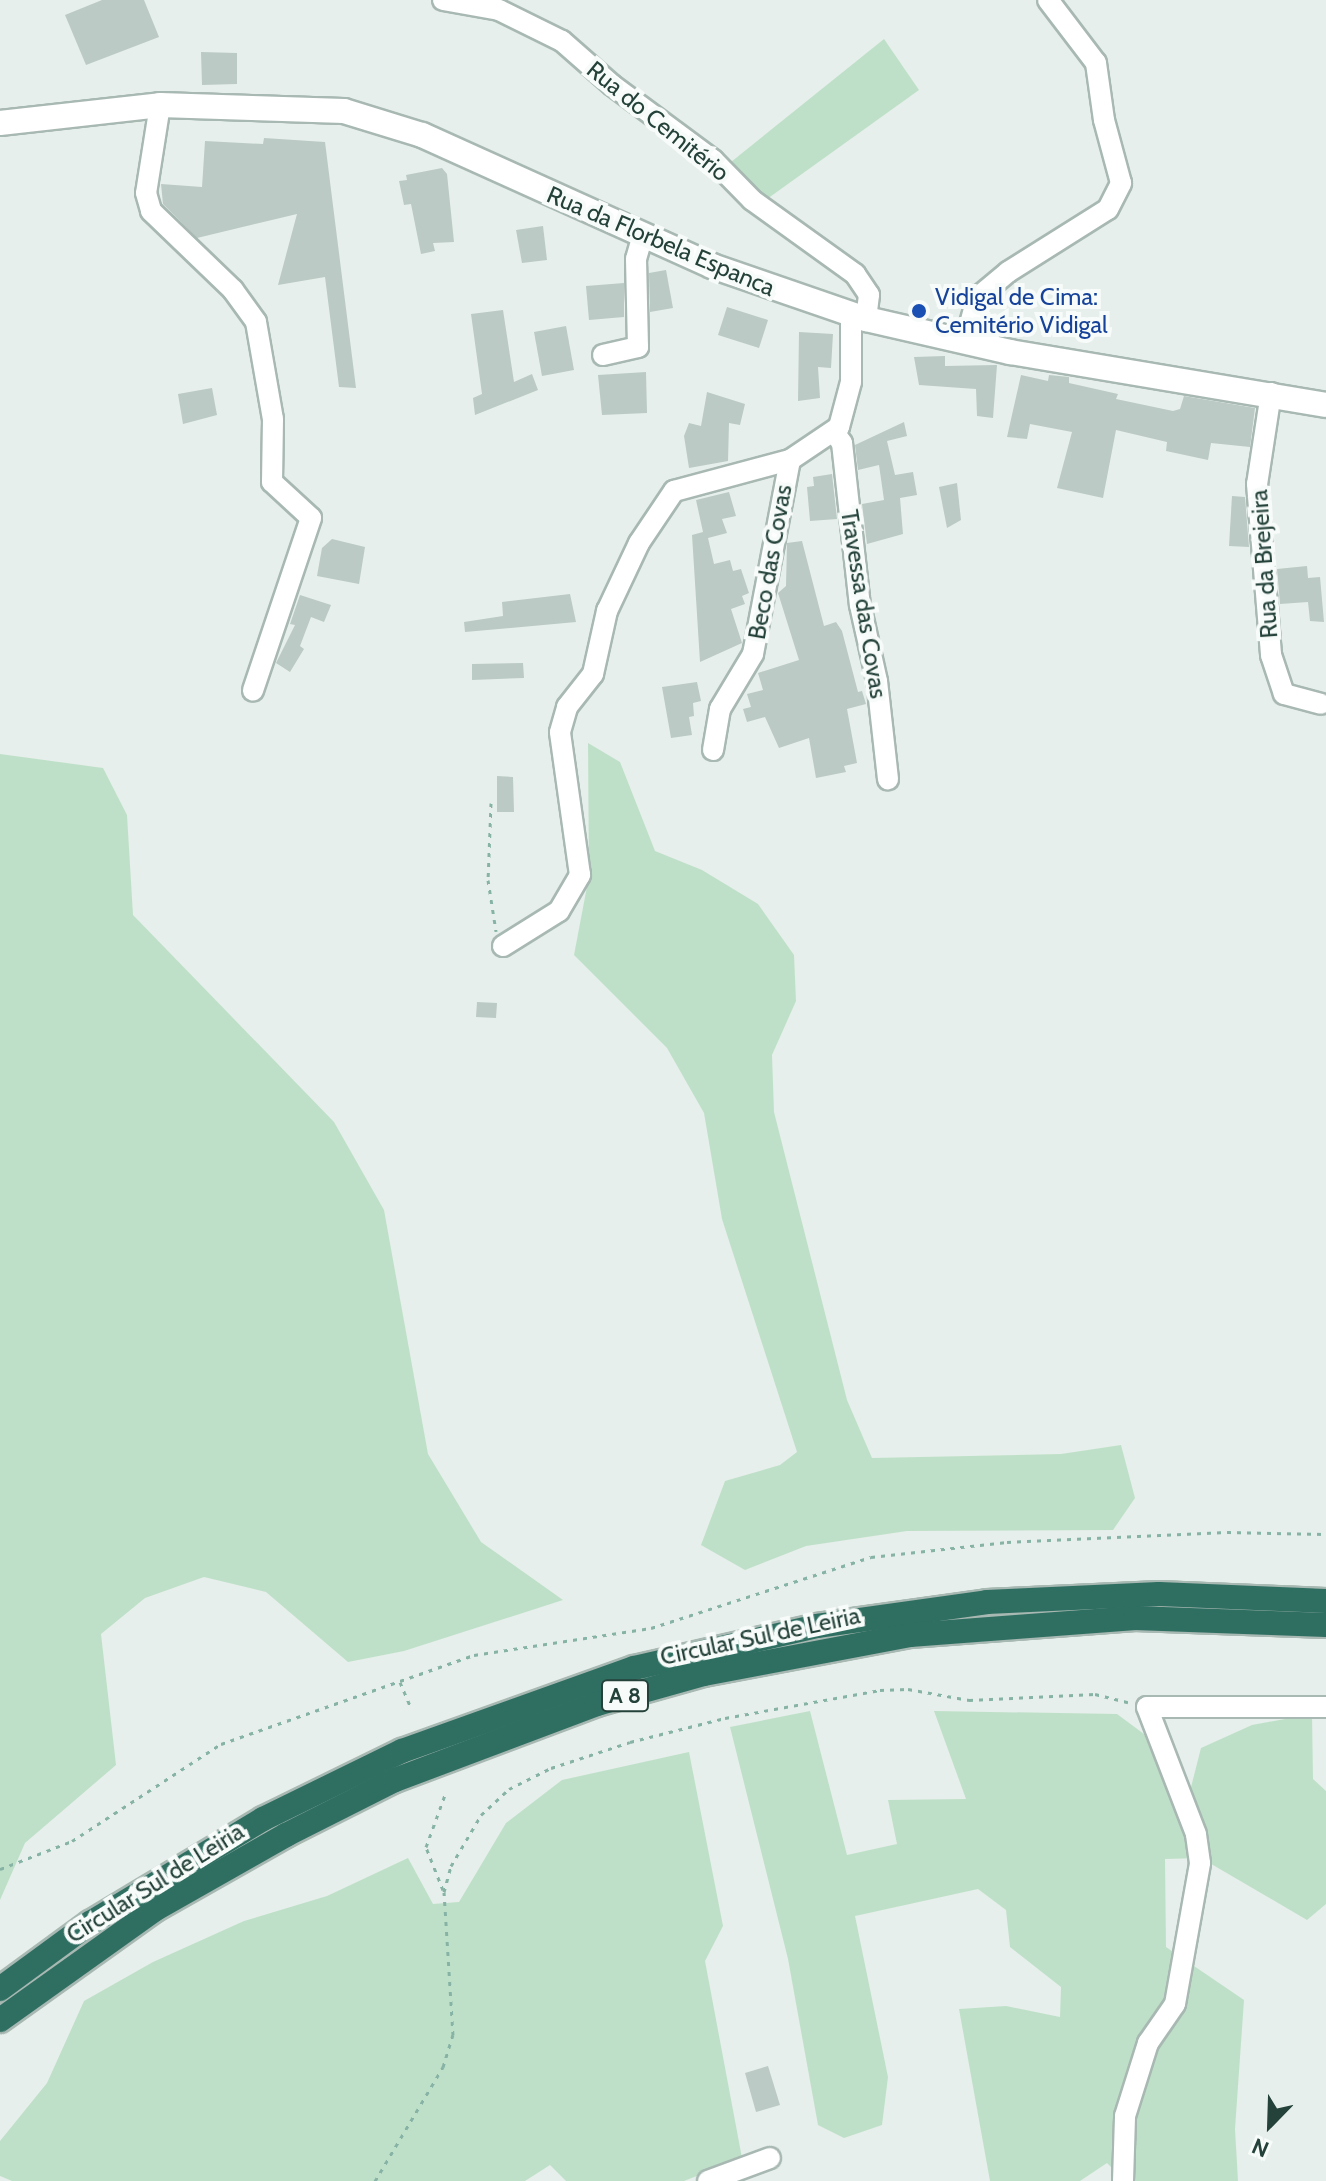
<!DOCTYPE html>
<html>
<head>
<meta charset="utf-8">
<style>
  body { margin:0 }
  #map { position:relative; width:1326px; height:2181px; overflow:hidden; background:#e6efeb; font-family:Cabin,sans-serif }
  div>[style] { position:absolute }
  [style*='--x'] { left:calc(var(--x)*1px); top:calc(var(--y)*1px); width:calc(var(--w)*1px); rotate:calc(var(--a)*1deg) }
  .green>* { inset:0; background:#bfe0c8 }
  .building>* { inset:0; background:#bbcac4 }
  .path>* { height:3px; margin-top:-1.5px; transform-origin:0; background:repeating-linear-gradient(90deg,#86b3a5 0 4px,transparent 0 10px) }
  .roads { filter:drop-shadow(2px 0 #a8b8b2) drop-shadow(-2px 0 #a8b8b2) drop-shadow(0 2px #a8b8b2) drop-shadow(0 -2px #a8b8b2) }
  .street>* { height:20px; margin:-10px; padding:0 10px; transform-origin:10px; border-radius:10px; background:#fff }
  .secondary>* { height:24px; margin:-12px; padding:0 12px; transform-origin:12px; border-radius:12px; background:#fff }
  .highway>* { height:24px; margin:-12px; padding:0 12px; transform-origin:12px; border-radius:12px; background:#2f6f62 }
  .dots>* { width:22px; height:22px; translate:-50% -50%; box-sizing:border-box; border:4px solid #f7fbf9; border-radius:50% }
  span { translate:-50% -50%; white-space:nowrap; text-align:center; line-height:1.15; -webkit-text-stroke:8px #f7fbf9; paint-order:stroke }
  .shield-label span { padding:2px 6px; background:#f7fbf9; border:2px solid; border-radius:6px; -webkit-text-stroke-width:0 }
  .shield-label { font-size:22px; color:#24423a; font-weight:700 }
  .street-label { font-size:24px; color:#24423a }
  .transit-label { font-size:24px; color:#164399 }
  .left { translate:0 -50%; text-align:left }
  .north { position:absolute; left:1230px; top:2085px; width:80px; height:80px; -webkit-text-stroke:6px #f7fbf9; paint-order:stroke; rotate:203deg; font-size:22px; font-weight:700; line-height:32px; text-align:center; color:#24423a }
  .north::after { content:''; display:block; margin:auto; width:28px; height:36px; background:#24423a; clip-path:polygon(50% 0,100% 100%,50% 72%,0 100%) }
</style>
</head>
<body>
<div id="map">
  <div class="green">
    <i style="clip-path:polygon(884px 39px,919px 90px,767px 199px,731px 162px)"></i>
    <i style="clip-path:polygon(588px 743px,620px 762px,655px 851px,702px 870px,758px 904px,794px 955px,796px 1001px,772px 1055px,774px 1112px,847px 1400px,872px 1458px,1061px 1454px,1121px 1445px,1135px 1498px,1113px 1530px,907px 1531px,806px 1546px,745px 1570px,701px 1545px,725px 1481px,780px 1465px,797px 1452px,722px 1219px,704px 1113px,667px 1048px,574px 955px,589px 876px)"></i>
    <i style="clip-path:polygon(0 754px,103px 768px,127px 815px,133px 915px,334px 1122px,384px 1210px,428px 1454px,481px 1542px,563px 1600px,404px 1651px,348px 1662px,266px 1592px,204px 1577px,145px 1598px,101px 1634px,116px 1765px,25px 1843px,0 1900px)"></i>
    <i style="clip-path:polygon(810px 1711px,847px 1855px,897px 1844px,888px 1800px,966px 1799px,934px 1711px,1117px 1714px,1144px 1734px,1166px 1788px,1189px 1795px,1201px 1748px,1252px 1725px,1312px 1714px,1313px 1779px,1326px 1791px,1326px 1904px,1307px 1920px,1201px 1858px,1165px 1859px,1166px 1947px,1244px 2000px,1235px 2129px,1238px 2181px,1125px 2181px,1107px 2163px,1080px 2181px,990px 2181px,959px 2009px,1006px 2006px,1060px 2017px,1061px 1987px,1010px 1947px,1006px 1910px,978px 1889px,855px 1916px,888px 2077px,882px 2125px,844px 2138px,818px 2125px,788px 1959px,730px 1727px)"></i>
    <i style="clip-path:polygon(689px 1752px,723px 1926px,705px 1961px,742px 2158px,684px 2181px,566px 2181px,550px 2165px,525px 2181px,12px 2181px,0 2176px,0 2141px,47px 2083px,84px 2001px,153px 1962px,244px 1921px,327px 1896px,408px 1858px,433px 1904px,459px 1902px,506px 1823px,562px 1780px)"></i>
  </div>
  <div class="building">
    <i style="clip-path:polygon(102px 0,144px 0,159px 37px,86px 65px,65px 15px)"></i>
    <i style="clip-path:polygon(201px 52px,237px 53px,237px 84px,202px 85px)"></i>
    <i style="clip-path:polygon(264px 138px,325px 142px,356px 388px,339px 387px,325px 277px,278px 285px,297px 214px,197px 238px,163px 204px,161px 184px,202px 187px,205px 141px,263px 144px)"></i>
    <i style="clip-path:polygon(442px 168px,447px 174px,454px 242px,433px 243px,435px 251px,421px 254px,411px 204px,404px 205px,399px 181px,407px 180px,406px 175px)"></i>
    <i style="clip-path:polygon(543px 226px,547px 260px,522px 263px,516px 230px)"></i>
    <i style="clip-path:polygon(666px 270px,673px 308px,650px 312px,649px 273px)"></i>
    <i style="clip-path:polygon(624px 283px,624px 317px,589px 320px,586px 286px)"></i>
    <i style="clip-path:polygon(727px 307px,768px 320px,759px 348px,718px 335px)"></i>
    <i style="clip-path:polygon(503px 310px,514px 382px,532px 374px,538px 390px,475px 415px,473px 398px,482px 394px,471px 314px)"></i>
    <i style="clip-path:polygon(566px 326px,574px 370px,542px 376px,534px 332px)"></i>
    <i style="clip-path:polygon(799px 332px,833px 334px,831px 368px,818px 367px,820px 398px,798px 401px)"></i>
    <i style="clip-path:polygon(945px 356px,945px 366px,997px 365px,993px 418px,977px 416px,976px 389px,919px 385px,914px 357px)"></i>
    <i style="clip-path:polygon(646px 372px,647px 413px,602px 415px,598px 375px)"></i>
    <i style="clip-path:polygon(1021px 375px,1048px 381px,1049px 375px,1069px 377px,1069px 383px,1118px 394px,1116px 399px,1173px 411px,1180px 409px,1184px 396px,1255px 408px,1250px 447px,1211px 443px,1208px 460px,1166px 451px,1167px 442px,1116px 430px,1103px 498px,1057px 488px,1072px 432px,1030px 424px,1027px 439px,1007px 437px)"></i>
    <i style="clip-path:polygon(212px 388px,217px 415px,183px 424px,178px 394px)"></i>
    <i style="clip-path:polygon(707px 392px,745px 404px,740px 425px,729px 423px,728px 461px,689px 468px,684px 436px,689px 423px,701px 426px)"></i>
    <i style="clip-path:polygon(904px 422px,907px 436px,887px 441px,895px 475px,913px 472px,917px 495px,900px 498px,903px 534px,867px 544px,862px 504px,884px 500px,879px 465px,858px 470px,855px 445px)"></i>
    <i style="clip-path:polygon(832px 474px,837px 519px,810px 521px,807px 487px,814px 486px,813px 477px)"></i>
    <i style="clip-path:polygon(957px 483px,961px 520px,947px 528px,939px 487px)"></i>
    <i style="clip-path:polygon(729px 492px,736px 516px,722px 519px,727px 533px,708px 538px,714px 564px,730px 560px,733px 571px,741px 569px,749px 593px,742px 596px,745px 604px,731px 609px,742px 643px,700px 662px,692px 535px,703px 532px,696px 500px)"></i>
    <i style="clip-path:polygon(1232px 496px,1245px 497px,1249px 547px,1229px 546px)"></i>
    <i style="clip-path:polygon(332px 539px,365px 547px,359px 584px,317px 576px,322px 548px)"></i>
    <i style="clip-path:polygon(802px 541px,824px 626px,836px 622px,842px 631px,858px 692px,862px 691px,866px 704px,847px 709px,857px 763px,844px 766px,846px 772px,816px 778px,809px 738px,779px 748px,765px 717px,747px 722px,743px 709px,751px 707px,747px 694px,763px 690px,758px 673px,799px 660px,778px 593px,786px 586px,787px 543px)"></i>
    <i style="clip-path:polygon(1307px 566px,1308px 578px,1320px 577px,1324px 622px,1310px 621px,1308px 602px,1280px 604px,1277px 569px)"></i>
    <i style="clip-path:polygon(570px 594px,576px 622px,465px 632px,464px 622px,503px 616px,502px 602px)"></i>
    <i style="clip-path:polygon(300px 595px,331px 605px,324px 622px,311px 617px,300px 646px,304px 649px,290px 672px,276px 663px,295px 625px,290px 624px)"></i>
    <i style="clip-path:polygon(523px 663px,524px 678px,472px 680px,472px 664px)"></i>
    <i style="clip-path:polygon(697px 682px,701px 701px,693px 703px,694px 716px,689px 717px,692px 735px,671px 738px,662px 687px)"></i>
    <i style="clip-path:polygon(497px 776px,513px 777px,514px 812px,497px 812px)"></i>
    <i style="clip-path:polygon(477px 1002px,497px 1003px,496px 1018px,476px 1017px)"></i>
    <i style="clip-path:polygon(768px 2066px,780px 2105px,756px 2112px,745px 2073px)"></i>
  </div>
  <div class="path">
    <i style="--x:491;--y:803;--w:77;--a:92.2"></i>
    <i style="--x:488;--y:880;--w:52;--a:81.1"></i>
    <i style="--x:400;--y:1682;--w:26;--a:67"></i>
    <i style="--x:0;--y:1869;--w:77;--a:-21.3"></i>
    <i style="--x:72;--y:1841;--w:178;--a:-33.1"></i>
    <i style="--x:221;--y:1744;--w:268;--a:-19.4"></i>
    <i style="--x:474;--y:1655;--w:179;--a:-8.7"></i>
    <i style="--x:651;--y:1628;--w:231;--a:-17.9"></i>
    <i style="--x:871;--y:1557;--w:137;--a:-6.3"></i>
    <i style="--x:1007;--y:1542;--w:220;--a:-2.6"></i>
    <i style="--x:1227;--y:1532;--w:99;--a:1.2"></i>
    <i style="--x:443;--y:1890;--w:46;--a:-111.6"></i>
    <i style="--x:426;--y:1847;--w:59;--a:-70"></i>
    <i style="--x:375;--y:2181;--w:133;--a:-59.2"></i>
    <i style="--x:443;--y:2067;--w:34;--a:-73"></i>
    <i style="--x:453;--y:2035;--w:143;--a:-93.6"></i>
    <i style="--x:444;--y:1892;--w:27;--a:-75"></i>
    <i style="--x:451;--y:1866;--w:59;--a:-59.5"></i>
    <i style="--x:481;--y:1815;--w:38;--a:-43"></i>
    <i style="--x:509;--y:1789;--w:47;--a:-26.6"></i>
    <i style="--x:551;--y:1768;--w:83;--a:-18.2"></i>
    <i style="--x:630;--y:1742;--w:98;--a:-14.2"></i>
    <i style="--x:725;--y:1718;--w:158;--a:-10.2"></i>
    <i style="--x:880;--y:1690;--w:28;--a:-2"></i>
    <i style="--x:908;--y:1689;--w:62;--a:10.2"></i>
    <i style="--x:969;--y:1700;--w:126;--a:-2.7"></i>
    <i style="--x:1095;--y:1694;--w:34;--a:14"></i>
  </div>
  <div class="roads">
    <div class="street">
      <i style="--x:443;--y:0;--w:57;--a:10.1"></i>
      <i style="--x:499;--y:10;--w:70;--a:26.2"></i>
      <i style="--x:562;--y:41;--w:67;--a:41.3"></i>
      <i style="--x:612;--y:85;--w:126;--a:36.6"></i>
      <i style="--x:713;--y:160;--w:56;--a:45.7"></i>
      <i style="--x:752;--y:200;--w:127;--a:35.7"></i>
      <i style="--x:855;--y:274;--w:25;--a:56"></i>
      <i style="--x:869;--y:295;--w:24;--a:97"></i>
      <i style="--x:160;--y:105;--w:89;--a:99"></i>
      <i style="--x:146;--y:193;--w:19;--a:74"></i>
      <i style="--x:151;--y:211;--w:114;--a:43.9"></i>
      <i style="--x:233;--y:290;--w:39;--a:54"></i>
      <i style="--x:256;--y:322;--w:98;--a:80.1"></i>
      <i style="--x:273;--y:419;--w:63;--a:90.9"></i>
      <i style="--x:272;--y:482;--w:53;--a:42.7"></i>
      <i style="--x:311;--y:518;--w:182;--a:108.6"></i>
      <i style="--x:965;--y:342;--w:46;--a:-74.7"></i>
      <i style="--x:977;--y:298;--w:40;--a:-40"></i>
      <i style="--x:1008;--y:272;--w:118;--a:-32.2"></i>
      <i style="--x:1108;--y:209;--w:29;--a:-63"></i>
      <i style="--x:1121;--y:183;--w:65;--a:-105.1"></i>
      <i style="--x:1104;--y:120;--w:58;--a:-98"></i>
      <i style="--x:1096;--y:63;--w:79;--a:-127.3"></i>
      <i style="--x:603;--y:355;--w:36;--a:-13"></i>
      <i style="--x:638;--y:347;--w:88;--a:-91.3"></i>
      <i style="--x:636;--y:259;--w:25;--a:-74"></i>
      <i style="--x:1271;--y:393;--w:92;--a:98.7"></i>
      <i style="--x:1257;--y:484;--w:172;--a:85.3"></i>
      <i style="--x:1271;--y:655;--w:41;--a:71.6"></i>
      <i style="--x:1284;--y:694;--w:38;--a:15"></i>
      <i style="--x:834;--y:432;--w:14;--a:54"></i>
      <i style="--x:842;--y:443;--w:163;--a:83.7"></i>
      <i style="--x:860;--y:605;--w:78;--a:77.4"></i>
      <i style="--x:877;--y:681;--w:99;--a:83.6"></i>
      <i style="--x:713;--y:750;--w:42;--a:-80.3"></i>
      <i style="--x:720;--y:709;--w:64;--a:-59"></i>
      <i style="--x:753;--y:654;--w:197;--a:-79.2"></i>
      <i style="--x:503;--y:946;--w:66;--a:-32"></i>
      <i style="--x:559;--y:911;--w:42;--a:-59.7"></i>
      <i style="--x:580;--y:875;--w:144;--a:-98"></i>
      <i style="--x:560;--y:732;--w:26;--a:-74"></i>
      <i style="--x:567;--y:707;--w:42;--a:-51.8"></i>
      <i style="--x:593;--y:674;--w:65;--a:-77.5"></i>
      <i style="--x:607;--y:611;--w:75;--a:-64.8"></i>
      <i style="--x:639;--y:543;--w:63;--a:-56.1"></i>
      <i style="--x:674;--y:491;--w:120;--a:-15"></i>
      <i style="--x:790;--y:460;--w:59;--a:-34"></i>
      <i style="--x:839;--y:427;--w:47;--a:-75.1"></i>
      <i style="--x:851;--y:382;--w:68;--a:-90"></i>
      <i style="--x:708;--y:2181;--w:66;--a:-20.4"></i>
      <i style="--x:1123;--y:2181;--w:65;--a:-88.2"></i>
      <i style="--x:1125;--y:2116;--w:77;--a:-72.5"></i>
      <i style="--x:1148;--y:2043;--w:47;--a:-55.3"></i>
      <i style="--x:1175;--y:2004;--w:143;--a:-79.9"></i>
      <i style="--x:1200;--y:1863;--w:29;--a:-98"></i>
      <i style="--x:1196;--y:1834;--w:136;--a:-111.1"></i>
      <i style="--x:1147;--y:1707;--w:179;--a:0"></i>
    </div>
    <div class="secondary">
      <i style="--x:0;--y:123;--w:161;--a:-6.4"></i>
      <i style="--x:160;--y:105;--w:184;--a:1.9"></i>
      <i style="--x:344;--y:111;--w:82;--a:17.1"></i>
      <i style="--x:422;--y:135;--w:318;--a:24.3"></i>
      <i style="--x:712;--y:266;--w:163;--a:19"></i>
      <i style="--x:866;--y:319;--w:148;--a:12.9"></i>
      <i style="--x:1010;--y:352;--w:320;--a:9.5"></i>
    </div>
    <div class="highway">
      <i style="--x:0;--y:1989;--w:112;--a:-36.3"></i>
      <i style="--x:90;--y:1923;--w:202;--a:-31"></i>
      <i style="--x:263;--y:1819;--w:155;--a:-26.1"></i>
      <i style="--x:402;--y:1751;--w:246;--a:-19.7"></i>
      <i style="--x:634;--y:1668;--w:188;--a:-12.9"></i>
      <i style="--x:817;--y:1626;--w:172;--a:-8"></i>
      <i style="--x:987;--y:1602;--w:172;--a:-2.7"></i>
      <i style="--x:1159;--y:1594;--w:167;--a:2.4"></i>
      <i style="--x:0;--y:2020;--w:189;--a:-35.5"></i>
      <i style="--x:154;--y:1910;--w:152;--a:-29.6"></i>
      <i style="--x:286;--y:1835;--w:122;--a:-26.8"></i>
      <i style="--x:395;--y:1780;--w:216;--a:-20.6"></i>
      <i style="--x:597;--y:1704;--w:111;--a:-15.7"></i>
      <i style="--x:704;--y:1674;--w:210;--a:-10.7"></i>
      <i style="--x:910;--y:1635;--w:226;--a:-4.3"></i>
      <i style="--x:1135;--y:1618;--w:191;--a:2.1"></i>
    </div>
  </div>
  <div class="dots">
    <i style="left:919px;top:311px;background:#1a4fb4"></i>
  </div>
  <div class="shield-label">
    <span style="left:625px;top:1696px">A 8</span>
  </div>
  <div class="street-label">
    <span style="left:658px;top:121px;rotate:39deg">Rua do Cemitério</span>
    <span style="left:661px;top:241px;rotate:23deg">Rua da Florbela Espanca</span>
    <span style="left:770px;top:562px;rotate:-80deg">Beco das Covas</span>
    <span style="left:1264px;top:564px;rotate:-94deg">Rua da Brejeira</span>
    <span style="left:864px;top:604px;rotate:81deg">Travessa das Covas</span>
    <span style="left:760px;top:1636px;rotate:-12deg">Circular Sul de Leiria</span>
    <span style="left:155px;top:1883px;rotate:-32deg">Circular Sul de Leiria</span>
  </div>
  <div class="transit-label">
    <span class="left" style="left:935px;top:311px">Vidigal de Cima:<br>Cemitério Vidigal</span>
  </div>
  <div class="north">N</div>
</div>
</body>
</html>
